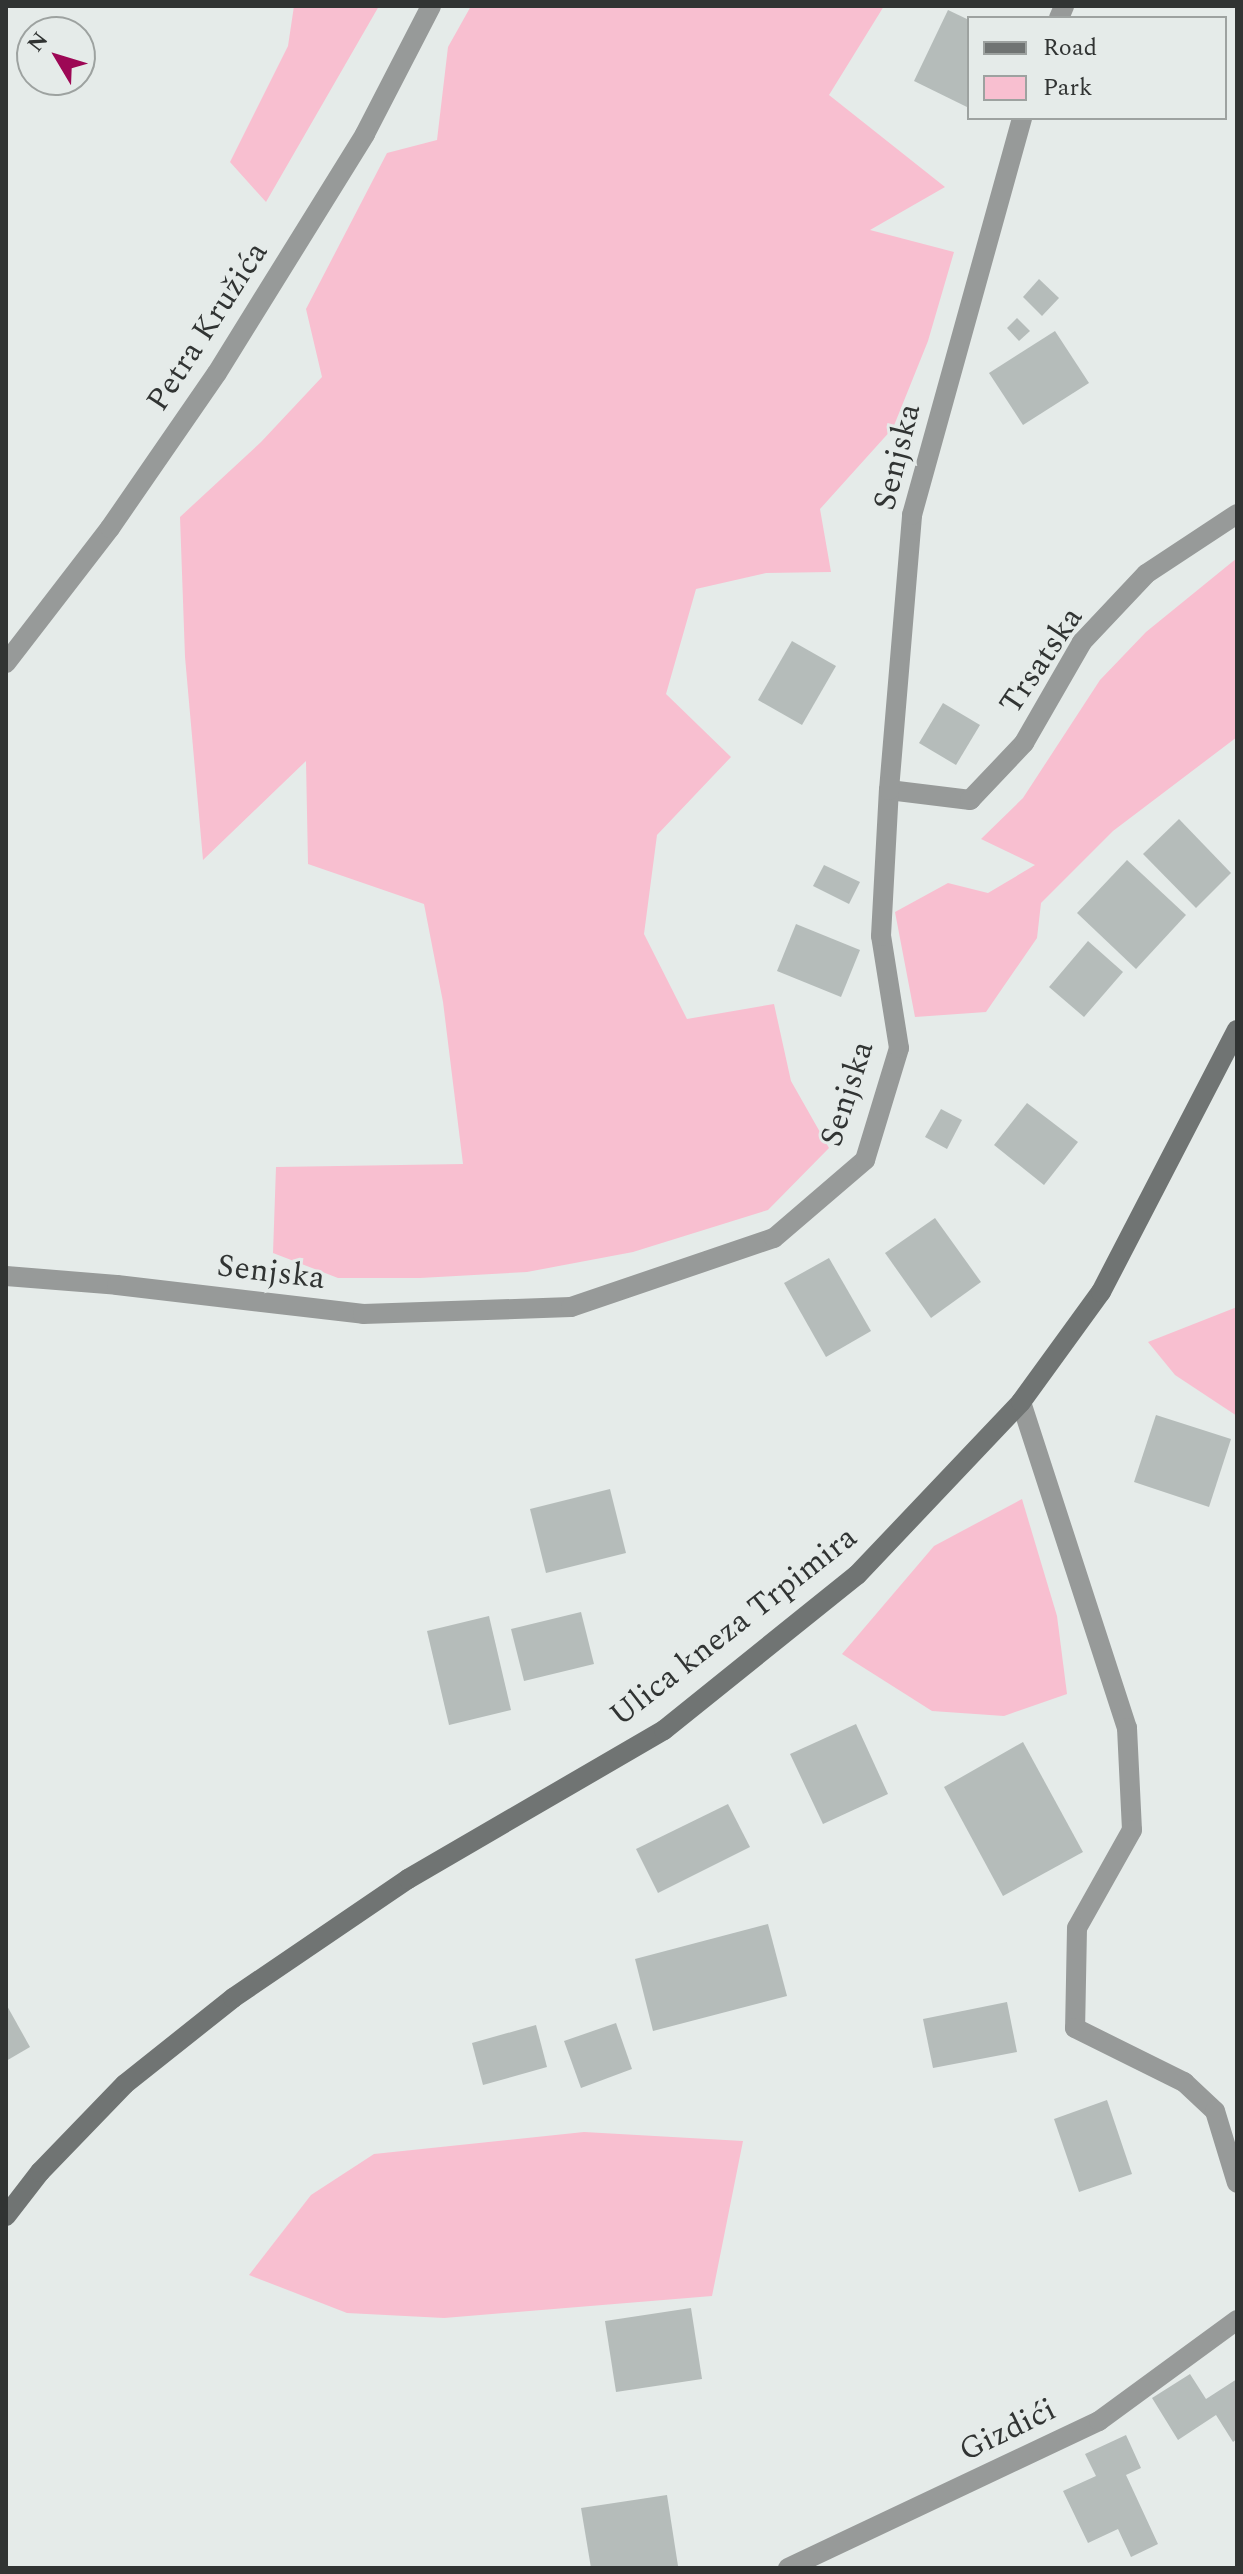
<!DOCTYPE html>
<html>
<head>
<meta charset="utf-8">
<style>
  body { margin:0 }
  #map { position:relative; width:1243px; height:2574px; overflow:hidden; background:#e5ebe9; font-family:Spectral,serif }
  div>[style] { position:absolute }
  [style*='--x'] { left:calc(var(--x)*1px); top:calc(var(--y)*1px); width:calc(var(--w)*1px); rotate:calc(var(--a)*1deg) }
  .green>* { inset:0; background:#f8bfd0 }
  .building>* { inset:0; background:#b5bcba }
  .minor>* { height:20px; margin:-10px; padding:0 10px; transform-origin:10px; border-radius:10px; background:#979a99 }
  .tertiary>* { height:20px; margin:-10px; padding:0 10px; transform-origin:10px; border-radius:10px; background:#979a99 }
  .secondary>* { height:20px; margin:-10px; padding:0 10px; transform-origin:10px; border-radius:10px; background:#707473 }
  span { translate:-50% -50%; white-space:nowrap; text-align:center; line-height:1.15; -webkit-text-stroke:6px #e5ebe9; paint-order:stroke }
  .street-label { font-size:32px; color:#313433 }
  .frame { position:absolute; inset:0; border:8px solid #313433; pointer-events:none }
  .legend { position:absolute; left:967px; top:16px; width:260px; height:104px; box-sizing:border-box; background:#e5ebe9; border:2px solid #9da2a0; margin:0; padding:10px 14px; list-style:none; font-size:24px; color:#313433 }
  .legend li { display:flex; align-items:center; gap:16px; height:40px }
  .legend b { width:40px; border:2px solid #9da2a0 }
  .north { position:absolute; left:16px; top:16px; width:80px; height:80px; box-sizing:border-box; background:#e5ebe9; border:2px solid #9da2a0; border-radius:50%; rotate:308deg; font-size:22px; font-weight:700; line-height:32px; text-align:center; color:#313433 }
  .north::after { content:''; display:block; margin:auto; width:28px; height:36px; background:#9d0855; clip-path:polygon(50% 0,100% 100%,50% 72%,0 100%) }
</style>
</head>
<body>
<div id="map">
  <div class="green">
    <i style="clip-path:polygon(294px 6px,379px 6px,266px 202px,230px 162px,288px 46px)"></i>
    <i style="clip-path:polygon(471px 6px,884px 6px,829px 95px,945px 187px,870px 230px,954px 252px,928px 341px,893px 428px,820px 509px,831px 572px,766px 573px,696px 589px,666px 694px,731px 757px,657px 835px,644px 934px,687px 1019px,774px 1004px,791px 1081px,829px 1148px,768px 1210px,633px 1252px,527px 1272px,420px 1278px,338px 1278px,273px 1253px,276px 1167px,463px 1164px,443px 1002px,424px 904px,308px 864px,306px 761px,203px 860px,185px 657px,180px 517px,261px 442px,322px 377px,306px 309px,387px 153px,437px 140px,448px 47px)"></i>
    <i style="clip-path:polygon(1237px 558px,1237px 737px,1113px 831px,1041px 903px,1037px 938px,986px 1012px,915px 1017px,895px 912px,948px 883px,988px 893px,1035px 865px,981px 839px,1023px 798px,1100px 680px,1146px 632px)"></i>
    <i style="clip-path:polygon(1237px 1307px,1237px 1416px,1175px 1375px,1148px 1342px)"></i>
    <i style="clip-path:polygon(1022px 1499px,1057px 1616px,1067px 1694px,1004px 1716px,932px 1711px,842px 1654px,934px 1546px)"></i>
    <i style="clip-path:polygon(584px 2132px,743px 2141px,712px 2296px,444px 2318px,347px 2313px,249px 2275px,311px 2195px,374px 2154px)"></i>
  </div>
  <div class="building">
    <i style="clip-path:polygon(948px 10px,969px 20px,969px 108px,914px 81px)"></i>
    <i style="clip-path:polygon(1039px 279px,1059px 298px,1042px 316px,1023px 297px)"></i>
    <i style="clip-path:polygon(1017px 318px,1030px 331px,1019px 341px,1007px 328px)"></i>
    <i style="clip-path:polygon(1055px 331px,1089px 383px,1023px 425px,989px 373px)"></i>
    <i style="clip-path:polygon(792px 641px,836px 666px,802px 725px,758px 700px)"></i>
    <i style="clip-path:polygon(943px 703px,980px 725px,956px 765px,919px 743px)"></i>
    <i style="clip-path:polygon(1179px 819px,1231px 873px,1196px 908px,1143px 854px)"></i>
    <i style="clip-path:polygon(1127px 860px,1186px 915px,1136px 969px,1077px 913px)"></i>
    <i style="clip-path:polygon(824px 865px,860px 882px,849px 904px,813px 886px)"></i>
    <i style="clip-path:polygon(796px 924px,860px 950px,841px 997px,777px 971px)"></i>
    <i style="clip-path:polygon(1088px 941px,1123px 972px,1084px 1017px,1049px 987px)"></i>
    <i style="clip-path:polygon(1027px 1103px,1078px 1142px,1044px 1185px,994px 1145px)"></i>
    <i style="clip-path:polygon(941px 1109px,962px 1120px,947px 1149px,925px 1137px)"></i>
    <i style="clip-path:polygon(935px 1218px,981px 1282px,931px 1318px,885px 1253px)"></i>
    <i style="clip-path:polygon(829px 1258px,871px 1331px,826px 1357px,784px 1283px)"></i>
    <i style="clip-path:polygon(1156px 1415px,1231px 1439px,1209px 1507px,1134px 1482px)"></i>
    <i style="clip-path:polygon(610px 1489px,626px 1553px,546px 1573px,530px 1509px)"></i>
    <i style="clip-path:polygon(581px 1612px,594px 1664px,524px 1681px,511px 1629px)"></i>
    <i style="clip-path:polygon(489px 1616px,511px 1710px,449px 1725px,427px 1631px)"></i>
    <i style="clip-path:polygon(856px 1724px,888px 1794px,823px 1824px,790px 1754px)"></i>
    <i style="clip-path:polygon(1023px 1742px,1083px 1852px,1003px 1896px,944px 1787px)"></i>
    <i style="clip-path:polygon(728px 1804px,750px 1847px,658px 1893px,636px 1849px)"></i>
    <i style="clip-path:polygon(768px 1924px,787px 1996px,653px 2031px,635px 1959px)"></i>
    <i style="clip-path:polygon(1007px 2002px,1017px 2052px,933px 2068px,923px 2019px)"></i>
    <i style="clip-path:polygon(6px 2004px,30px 2047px,6px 2061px)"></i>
    <i style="clip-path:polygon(616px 2023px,632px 2069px,581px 2088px,564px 2041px)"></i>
    <i style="clip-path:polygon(536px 2025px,547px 2067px,483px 2085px,472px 2043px)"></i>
    <i style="clip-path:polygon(1107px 2100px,1132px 2174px,1079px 2192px,1054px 2119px)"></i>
    <i style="clip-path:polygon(691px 2308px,702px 2379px,616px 2392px,605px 2321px)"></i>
    <i style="clip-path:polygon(1190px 2374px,1206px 2399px,1237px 2379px,1237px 2439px,1233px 2442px,1216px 2415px,1178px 2440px,1152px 2398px)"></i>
    <i style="clip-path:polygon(1126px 2435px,1141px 2468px,1126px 2475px,1158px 2544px,1131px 2557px,1118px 2529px,1088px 2543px,1063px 2491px,1096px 2476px,1085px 2454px)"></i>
    <i style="clip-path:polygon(667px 2495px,678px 2566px,591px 2568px,581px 2508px)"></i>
  </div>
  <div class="minor">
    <i style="--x:1059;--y:18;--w:13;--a:-67"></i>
    <i style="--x:889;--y:790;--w:82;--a:7"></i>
    <i style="--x:970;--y:800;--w:79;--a:-46.5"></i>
    <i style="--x:1024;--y:743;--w:116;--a:-60.1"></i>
    <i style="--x:1082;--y:642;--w:93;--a:-46.7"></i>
    <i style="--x:1146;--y:574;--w:109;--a:-33.4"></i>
    <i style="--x:6;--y:1276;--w:111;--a:4.6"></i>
    <i style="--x:117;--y:1285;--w:248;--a:6.7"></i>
    <i style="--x:363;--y:1314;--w:208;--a:-1.9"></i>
    <i style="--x:571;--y:1307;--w:214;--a:-18.8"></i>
    <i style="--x:774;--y:1238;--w:120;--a:-40.6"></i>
    <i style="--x:865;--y:1160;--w:117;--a:-73.1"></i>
    <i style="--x:899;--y:1048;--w:113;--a:-99.1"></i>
    <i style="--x:881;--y:936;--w:146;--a:-86.9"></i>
    <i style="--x:889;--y:790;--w:276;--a:-85.2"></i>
    <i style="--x:912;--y:515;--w:412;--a:-74.5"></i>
    <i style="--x:1021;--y:1402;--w:343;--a:72"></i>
    <i style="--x:1127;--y:1728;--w:102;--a:87.2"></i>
    <i style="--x:1132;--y:1830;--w:112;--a:119.3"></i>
    <i style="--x:1077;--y:1928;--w:100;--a:91.1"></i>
    <i style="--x:1075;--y:2028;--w:122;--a:26.4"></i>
    <i style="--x:1184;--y:2082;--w:42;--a:43.1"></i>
    <i style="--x:1215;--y:2111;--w:75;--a:73"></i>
    <i style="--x:788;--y:2568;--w:344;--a:-25.3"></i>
    <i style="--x:1099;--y:2421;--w:171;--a:-36.2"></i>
  </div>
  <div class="tertiary">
    <i style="--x:6;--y:663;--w:170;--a:-52.4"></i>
    <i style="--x:110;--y:528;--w:188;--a:-55.4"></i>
    <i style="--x:217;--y:373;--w:281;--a:-58.2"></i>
    <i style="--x:365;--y:134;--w:144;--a:-62.7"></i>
  </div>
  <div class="secondary">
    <i style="--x:6;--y:2216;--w:56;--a:-52.3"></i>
    <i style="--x:40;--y:2172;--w:122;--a:-46"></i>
    <i style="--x:125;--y:2084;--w:138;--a:-38.5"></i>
    <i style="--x:233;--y:1998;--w:212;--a:-34.2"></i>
    <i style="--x:408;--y:1879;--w:296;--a:-30.2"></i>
    <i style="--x:664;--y:1730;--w:248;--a:-38.8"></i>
    <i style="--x:857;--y:1575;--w:238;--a:-46.5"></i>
    <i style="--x:1021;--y:1402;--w:136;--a:-54"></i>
    <i style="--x:1101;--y:1292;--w:295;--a:-62.6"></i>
  </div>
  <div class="street-label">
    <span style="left:208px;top:327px;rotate:-57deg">Petra Kružića</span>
    <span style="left:898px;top:457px;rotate:-76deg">Senjska</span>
    <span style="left:1042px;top:661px;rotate:-56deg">Trsatska</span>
    <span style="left:848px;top:1094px;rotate:-72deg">Senjska</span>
    <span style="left:271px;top:1273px;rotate:7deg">Senjska</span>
    <span style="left:734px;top:1627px;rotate:-38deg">Ulica kneza Trpimira</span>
    <span style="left:1008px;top:2431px;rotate:-26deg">Gizdići</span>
  </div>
  <div class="frame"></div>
  <ul class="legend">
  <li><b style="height:10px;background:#707473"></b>Road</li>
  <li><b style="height:22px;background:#f8bfd0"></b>Park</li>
  </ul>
  <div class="north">N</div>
</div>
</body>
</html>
